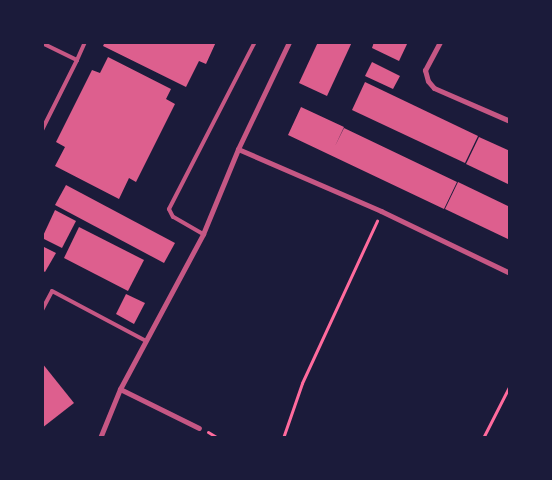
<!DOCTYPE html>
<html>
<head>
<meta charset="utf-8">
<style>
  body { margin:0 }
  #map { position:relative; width:552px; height:480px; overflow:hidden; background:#1b1b3a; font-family:"Varela Round",sans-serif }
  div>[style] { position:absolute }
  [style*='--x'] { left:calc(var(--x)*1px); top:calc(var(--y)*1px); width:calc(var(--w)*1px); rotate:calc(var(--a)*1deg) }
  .building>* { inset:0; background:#dd5f8e }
  .path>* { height:3px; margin:-1.5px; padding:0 1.5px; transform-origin:1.5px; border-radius:1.5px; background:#ff6b9d }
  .service>* { height:4px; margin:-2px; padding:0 2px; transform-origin:2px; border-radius:2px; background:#c65784 }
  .minor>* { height:5px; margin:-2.5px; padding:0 2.5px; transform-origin:2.5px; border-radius:2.5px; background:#c65784 }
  span { translate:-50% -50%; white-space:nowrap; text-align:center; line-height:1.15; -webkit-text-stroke:4.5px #1b1b3a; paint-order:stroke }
  .frame { position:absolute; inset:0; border:44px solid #1b1b3a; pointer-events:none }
</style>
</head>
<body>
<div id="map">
  <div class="building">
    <i style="clip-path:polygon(105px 42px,216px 42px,206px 64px,199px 61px,186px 87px,103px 46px)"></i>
    <i style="clip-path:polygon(318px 42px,352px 42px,327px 96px,299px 83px)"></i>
    <i style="clip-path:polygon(374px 42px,408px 42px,399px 61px,372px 48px)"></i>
    <i style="clip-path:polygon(108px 57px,171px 89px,166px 99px,175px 104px,136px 182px,129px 178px,119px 199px,55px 166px,65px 147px,56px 142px,92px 70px,100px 73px)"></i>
    <i style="clip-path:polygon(372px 62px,400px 76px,393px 89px,365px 76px)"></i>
    <i style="clip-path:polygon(365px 82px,478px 136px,465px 163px,352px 110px)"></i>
    <i style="clip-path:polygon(301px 107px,344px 127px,335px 146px,344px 128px,457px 182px,444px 209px,288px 135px)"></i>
    <i style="clip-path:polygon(479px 137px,510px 151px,510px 185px,466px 164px)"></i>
    <i style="clip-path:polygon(458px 182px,510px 207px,510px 240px,445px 209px)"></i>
    <i style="clip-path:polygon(66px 185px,175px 243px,164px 263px,55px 205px)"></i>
    <i style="clip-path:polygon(55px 210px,76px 221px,62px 248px,42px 238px)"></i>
    <i style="clip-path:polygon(79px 227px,144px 260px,128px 291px,64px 258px)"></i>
    <i style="clip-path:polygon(42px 246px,56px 253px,45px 272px,42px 270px)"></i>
    <i style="clip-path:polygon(126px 294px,145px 303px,134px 324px,116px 314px)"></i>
    <i style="clip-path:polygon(42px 363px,74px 403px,42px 428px)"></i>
  </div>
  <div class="path">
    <i style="--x:208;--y:432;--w:12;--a:31"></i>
    <i style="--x:283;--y:438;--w:58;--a:-70.9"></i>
    <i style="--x:302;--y:383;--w:179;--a:-65.2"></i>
    <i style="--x:483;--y:438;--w:59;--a:-63"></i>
  </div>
  <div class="service">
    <i style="--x:42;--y:43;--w:39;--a:26"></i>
    <i style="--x:77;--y:60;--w:20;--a:-66"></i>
    <i style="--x:42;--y:130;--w:78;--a:-63.4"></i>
    <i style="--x:203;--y:234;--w:34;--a:-150"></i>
    <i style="--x:173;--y:217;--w:9;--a:-117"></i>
    <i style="--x:169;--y:209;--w:188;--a:-62.8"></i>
    <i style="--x:42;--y:310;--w:21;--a:-62"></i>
    <i style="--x:52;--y:291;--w:106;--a:28"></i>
  </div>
  <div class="minor">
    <i style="--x:440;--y:42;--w:32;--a:118"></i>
    <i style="--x:425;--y:70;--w:11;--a:75"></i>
    <i style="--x:428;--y:81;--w:9;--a:49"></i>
    <i style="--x:434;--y:88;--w:83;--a:23.5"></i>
    <i style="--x:238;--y:149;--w:156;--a:23.4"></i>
    <i style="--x:381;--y:211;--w:143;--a:25.7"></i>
    <i style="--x:120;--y:389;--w:88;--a:26.3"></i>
    <i style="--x:100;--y:438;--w:53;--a:-67.8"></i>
    <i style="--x:120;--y:389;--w:176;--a:-61.8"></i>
    <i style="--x:203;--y:234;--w:92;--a:-67.6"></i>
    <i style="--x:238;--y:149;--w:119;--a:-64.5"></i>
  </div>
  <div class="frame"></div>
</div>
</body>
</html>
